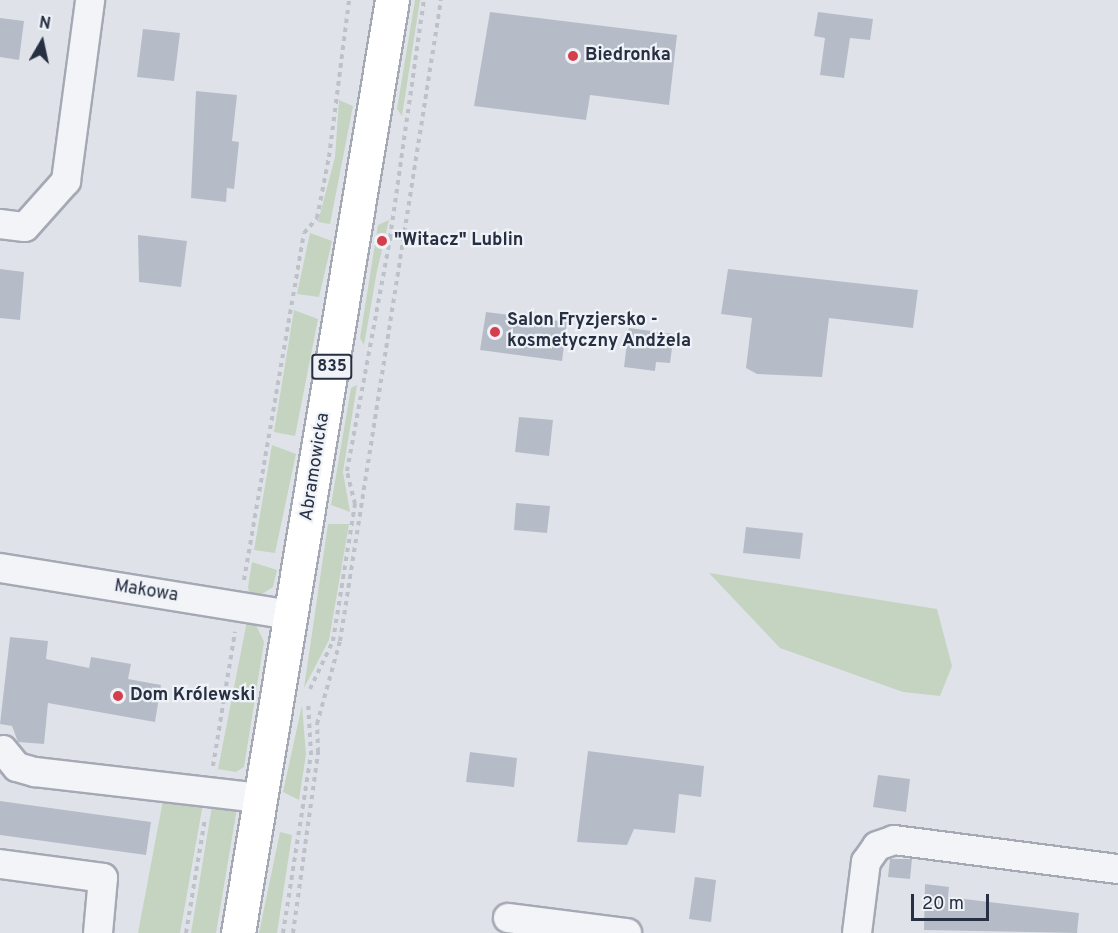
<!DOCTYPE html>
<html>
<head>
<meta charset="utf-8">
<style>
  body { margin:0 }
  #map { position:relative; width:1118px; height:933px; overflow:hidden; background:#dfe3e9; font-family:Overpass,sans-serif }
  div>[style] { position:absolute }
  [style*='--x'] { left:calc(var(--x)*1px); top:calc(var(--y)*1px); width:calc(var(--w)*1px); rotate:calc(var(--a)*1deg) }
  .green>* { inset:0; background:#c4d4c0 }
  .building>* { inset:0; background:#b6bcc7 }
  .path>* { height:4px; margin-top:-2px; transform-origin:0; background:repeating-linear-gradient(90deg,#bdc1c8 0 4.5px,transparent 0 9px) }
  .roads { filter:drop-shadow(2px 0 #a4a9b4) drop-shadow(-2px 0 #a4a9b4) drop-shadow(0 2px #a4a9b4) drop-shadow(0 -2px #a4a9b4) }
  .minor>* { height:28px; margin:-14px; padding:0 14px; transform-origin:14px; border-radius:14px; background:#f2f4f7 }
  .major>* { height:33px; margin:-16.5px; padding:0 16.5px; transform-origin:16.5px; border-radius:16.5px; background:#fff }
  .dots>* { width:16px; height:16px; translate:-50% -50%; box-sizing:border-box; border:3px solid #eff2f7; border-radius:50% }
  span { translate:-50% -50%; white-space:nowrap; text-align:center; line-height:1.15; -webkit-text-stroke:4.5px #eff2f7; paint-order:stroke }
  .shield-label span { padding:2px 4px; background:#eff2f7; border:2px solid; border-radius:4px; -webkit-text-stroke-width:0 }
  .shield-label { font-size:16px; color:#272f42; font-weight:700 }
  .poi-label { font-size:18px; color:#272f42; font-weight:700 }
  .left { translate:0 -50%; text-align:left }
  .street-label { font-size:18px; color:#272f42 }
  .north { position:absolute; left:12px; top:12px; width:60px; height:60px; -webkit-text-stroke:4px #eff2f7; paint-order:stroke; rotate:9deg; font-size:16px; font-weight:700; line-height:24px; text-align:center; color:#272f42 }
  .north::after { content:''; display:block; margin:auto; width:21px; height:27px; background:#272f42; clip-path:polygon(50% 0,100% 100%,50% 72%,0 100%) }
  .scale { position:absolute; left:911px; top:894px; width:78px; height:27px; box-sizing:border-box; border:3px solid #272f42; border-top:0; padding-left:8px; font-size:18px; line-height:21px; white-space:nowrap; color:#272f42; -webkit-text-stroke:4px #eff2f7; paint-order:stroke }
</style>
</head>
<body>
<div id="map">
  <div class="green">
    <i style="clip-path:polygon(415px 0,420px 0,402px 116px,397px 109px)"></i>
    <i style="clip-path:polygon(339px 100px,353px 106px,330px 224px,318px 222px,335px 157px)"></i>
    <i style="clip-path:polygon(389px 220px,377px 271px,364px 345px,360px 338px,378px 225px)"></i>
    <i style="clip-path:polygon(310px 233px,332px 241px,319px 297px,297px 294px)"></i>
    <i style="clip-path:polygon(294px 310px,318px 319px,295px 436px,274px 432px)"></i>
    <i style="clip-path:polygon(357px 385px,343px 472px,350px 512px,331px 505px,351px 388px)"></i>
    <i style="clip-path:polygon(272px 445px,296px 454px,275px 553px,254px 550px)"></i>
    <i style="clip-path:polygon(328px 524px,349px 524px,329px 640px,304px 688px)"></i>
    <i style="clip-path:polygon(252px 562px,277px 570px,273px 587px,259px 596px,250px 596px,248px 587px)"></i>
    <i style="clip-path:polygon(709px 573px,937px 609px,952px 666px,940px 696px,903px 692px,780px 648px)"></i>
    <i style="clip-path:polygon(247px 621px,256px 625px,264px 642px,244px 767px,236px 772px,218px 769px)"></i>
    <i style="clip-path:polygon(302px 705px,306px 754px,299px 800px,283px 792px)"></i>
    <i style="clip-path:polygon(164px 795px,204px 798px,180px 933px,138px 933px)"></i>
    <i style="clip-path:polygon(213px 800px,237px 806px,236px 814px,216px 933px,191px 933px)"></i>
    <i style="clip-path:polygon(280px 832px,292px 835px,277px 933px,259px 933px)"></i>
  </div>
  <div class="building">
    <i style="clip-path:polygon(490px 12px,677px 35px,669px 105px,590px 95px,586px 120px,474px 106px)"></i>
    <i style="clip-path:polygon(818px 12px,873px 19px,870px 40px,850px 38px,844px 78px,820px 75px,825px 38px,814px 36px)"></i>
    <i style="clip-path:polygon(0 18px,24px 21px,19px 60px,0 57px)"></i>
    <i style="clip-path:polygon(143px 29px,180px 33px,174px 81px,137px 77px)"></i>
    <i style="clip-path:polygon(196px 91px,237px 95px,232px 141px,239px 142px,234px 189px,227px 188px,226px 202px,191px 198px)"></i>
    <i style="clip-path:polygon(138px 235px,187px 241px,181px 287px,139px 282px)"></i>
    <i style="clip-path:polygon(0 269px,24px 272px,20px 320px,0 318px)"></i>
    <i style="clip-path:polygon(728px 269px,918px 290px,913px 328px,829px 318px,822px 377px,757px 374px,746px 368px,752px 318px,721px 314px)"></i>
    <i style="clip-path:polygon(486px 312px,567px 322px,562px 361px,480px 350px)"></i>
    <i style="clip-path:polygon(629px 328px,674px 334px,670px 363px,656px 362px,655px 371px,624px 367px)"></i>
    <i style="clip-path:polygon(519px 417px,553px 420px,549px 456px,515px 452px)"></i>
    <i style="clip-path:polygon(516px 503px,550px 506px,547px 533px,514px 530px)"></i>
    <i style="clip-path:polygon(746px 527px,803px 533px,800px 559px,743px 553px)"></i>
    <i style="clip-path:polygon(10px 637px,48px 641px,46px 659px,89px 668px,91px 657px,131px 664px,128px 679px,161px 685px,155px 722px,48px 703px,44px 744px,18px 742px,12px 726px,0 724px)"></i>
    <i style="clip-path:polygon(588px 751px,704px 766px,701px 797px,679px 794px,675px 833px,634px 829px,627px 845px,577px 842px)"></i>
    <i style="clip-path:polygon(470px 752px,517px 758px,514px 787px,466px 782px)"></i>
    <i style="clip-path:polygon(878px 775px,910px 779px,906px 812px,873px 807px)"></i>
    <i style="clip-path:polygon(0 801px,151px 822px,146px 855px,0 835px)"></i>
    <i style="clip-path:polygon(890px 859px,912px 859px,910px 879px,888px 877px)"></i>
    <i style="clip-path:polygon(695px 877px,716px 880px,711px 922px,689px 919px)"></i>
    <i style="clip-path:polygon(925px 884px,949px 887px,948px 897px,1079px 913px,1077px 933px,924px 930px)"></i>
  </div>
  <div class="path">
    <i style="--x:244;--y:580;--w:352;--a:-80.2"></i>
    <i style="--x:304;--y:233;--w:20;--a:-49"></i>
    <i style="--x:317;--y:218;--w:62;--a:-78.9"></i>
    <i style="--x:329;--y:157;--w:158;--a:-82.7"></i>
    <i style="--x:310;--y:689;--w:53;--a:-64.4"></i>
    <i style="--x:333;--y:641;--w:139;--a:-80.9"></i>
    <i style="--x:355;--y:504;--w:34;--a:-104"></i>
    <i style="--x:347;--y:471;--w:237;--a:-79.5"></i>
    <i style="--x:390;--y:238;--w:240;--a:-81.9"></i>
    <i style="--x:213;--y:766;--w:136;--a:-80.7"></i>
    <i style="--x:186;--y:933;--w:117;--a:-80.6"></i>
    <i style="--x:283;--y:933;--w:180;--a:-81.1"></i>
    <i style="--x:311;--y:755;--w:53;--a:-93.2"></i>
    <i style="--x:293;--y:933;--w:183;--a:-82.1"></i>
    <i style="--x:318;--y:752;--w:28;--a:-92"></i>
    <i style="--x:317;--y:724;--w:86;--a:-74.5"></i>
    <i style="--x:340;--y:641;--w:649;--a:-81.05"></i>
  </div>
  <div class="roads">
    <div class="minor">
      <i style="--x:0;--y:224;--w:25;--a:7"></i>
      <i style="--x:25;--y:227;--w:62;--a:-48.3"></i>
      <i style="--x:66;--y:181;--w:183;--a:-82.4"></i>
      <i style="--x:0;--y:568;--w:295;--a:9.2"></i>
      <i style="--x:3;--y:750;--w:22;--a:51"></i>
      <i style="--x:17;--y:767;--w:19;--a:16"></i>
      <i style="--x:35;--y:772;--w:226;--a:6.6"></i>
      <i style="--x:0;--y:864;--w:104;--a:7.7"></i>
      <i style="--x:103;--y:878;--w:55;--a:95.2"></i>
      <i style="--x:508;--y:918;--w:120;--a:7.2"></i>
      <i style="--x:857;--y:933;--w:72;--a:-82.8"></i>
      <i style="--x:866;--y:862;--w:19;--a:-55"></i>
      <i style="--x:877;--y:846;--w:18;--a:-19"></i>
      <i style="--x:894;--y:840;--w:226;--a:7.4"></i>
    </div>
    <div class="major">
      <i style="--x:238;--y:933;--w:946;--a:-80.63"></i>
    </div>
  </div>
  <div class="dots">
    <i style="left:573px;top:56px;background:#d53e4c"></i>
    <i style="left:382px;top:241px;background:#d53e4c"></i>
    <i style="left:495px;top:332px;background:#d53e4c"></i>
    <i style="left:118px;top:696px;background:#d53e4c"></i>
  </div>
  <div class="shield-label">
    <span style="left:332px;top:367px">835</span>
  </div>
  <div class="poi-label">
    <span class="left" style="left:585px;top:56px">Biedronka</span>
    <span class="left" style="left:394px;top:241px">"Witacz" Lublin</span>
    <span class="left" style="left:507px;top:332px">Salon Fryzjersko -<br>kosmetyczny Andżela</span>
    <span class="left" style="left:130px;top:696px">Dom Królewski</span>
  </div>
  <div class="street-label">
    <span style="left:316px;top:467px;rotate:-81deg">Abramowicka</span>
    <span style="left:146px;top:592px;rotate:9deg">Makowa</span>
  </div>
  <div class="north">N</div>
  <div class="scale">20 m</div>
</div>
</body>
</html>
